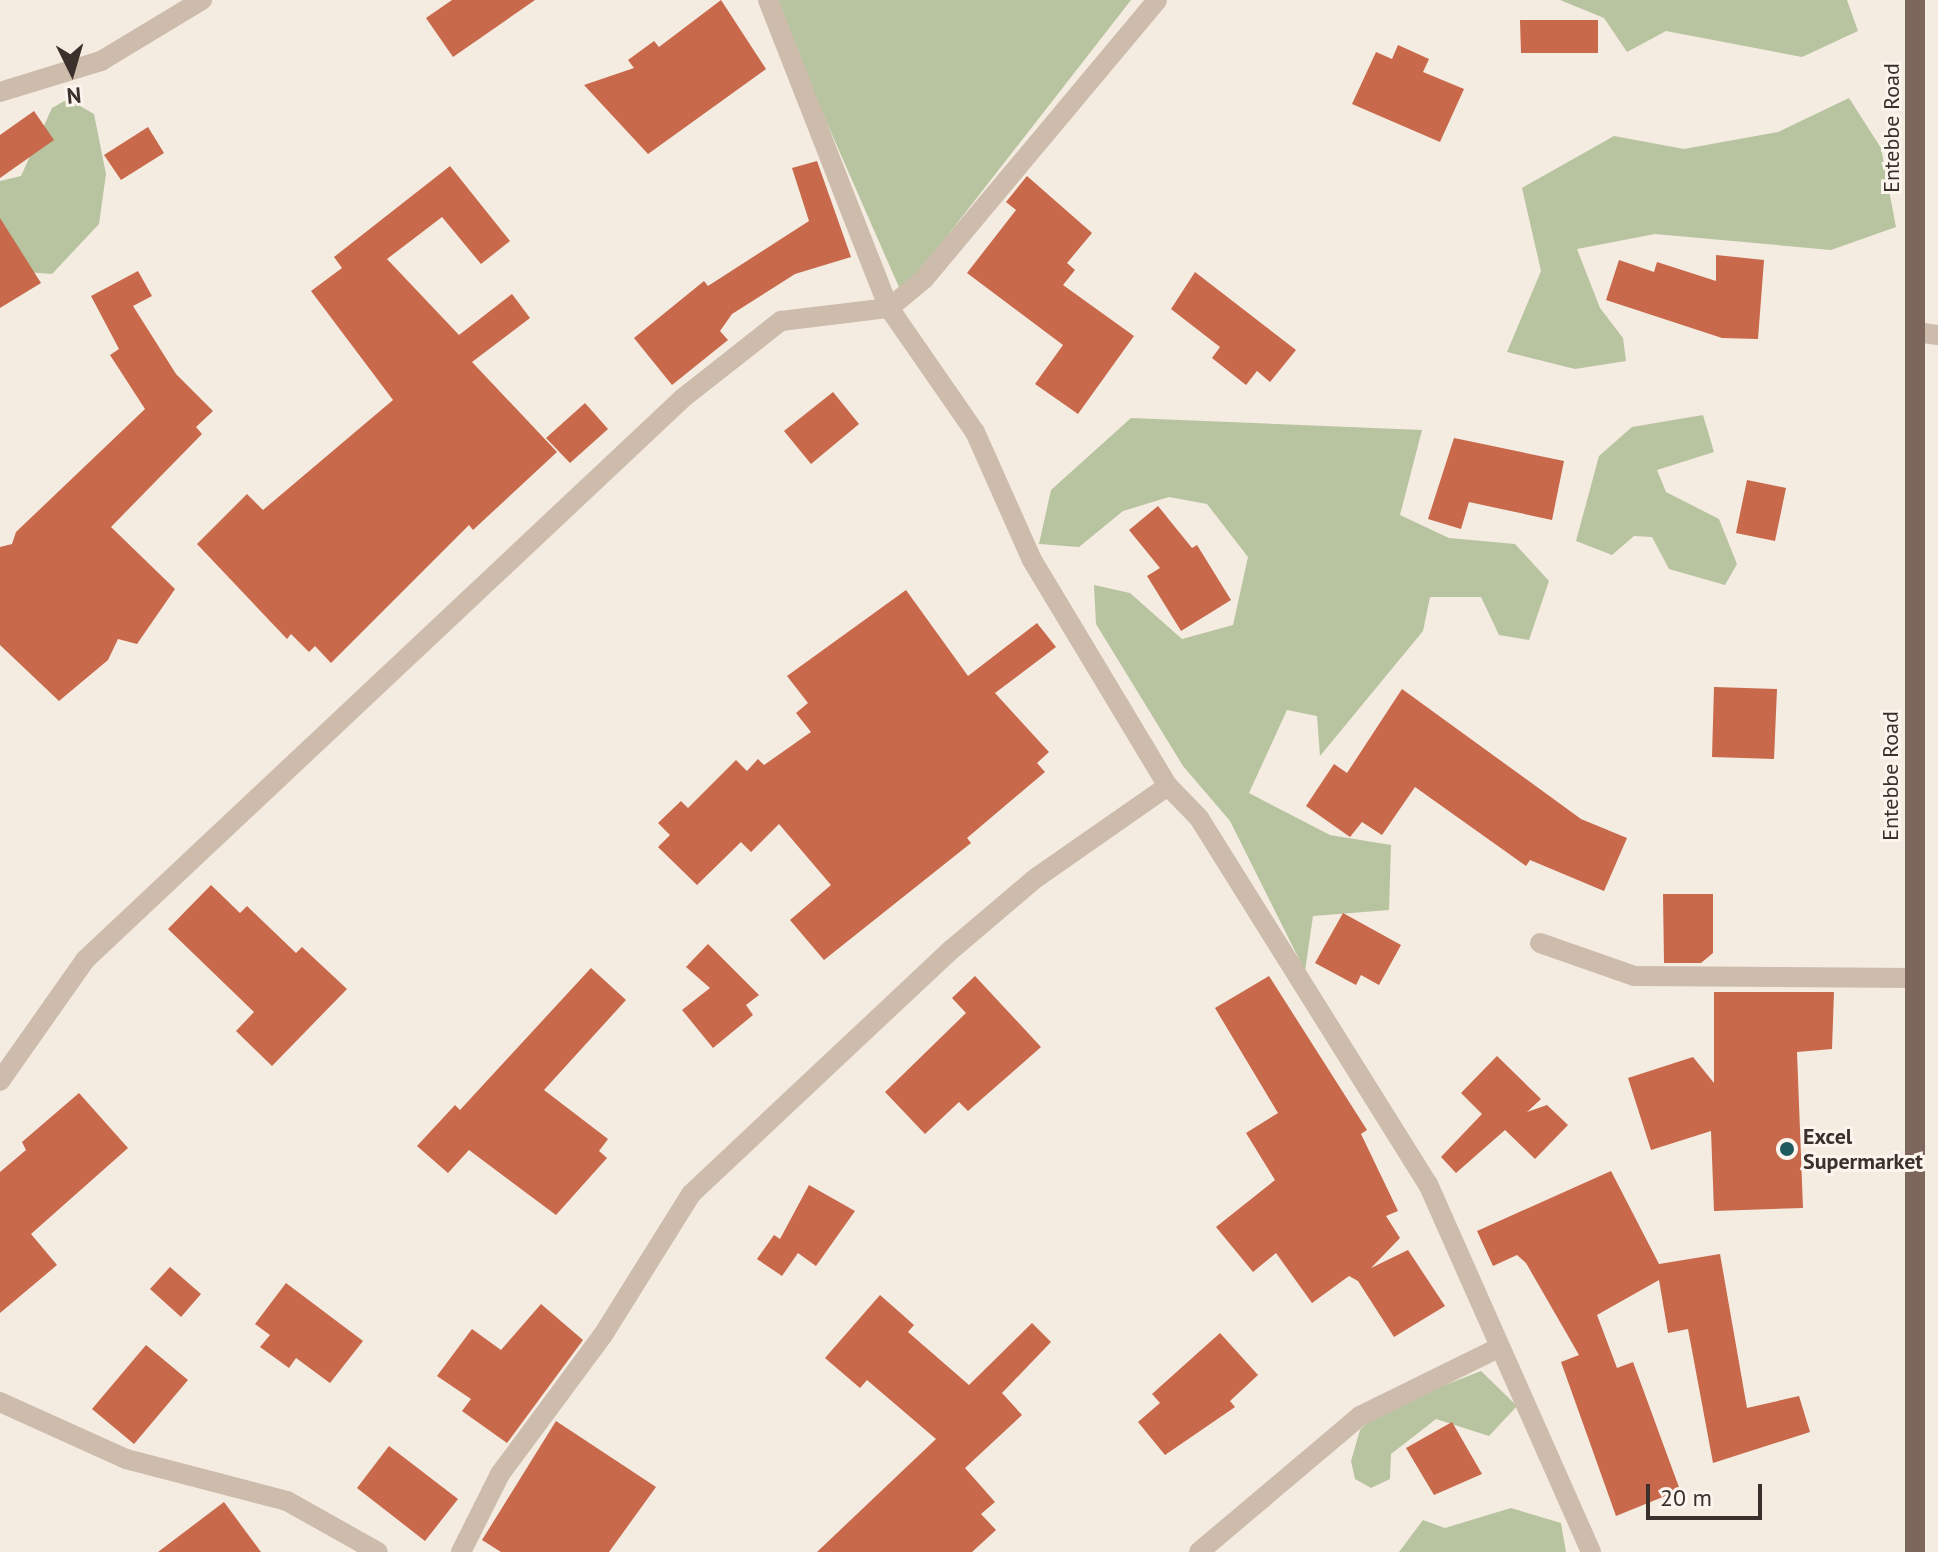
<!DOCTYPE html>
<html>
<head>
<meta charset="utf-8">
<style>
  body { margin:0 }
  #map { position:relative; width:1938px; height:1552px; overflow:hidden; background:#f4ebe1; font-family:"PT Sans",sans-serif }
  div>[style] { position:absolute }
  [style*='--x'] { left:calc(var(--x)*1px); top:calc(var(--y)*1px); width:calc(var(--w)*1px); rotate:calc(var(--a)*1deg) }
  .green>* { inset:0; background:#b8c4a0 }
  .building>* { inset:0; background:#c8694b }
  .minor>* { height:20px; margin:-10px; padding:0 10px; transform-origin:10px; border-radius:10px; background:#cdbbac }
  .major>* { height:20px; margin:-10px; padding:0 10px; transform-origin:10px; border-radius:10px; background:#7d675c }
  .dots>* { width:22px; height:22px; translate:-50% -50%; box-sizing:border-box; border:4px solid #fbf5ee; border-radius:50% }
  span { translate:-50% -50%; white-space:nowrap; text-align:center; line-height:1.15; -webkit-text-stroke:6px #fbf5ee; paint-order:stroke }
  .street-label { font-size:22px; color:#3b302b }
  .poi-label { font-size:22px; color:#3b302b; font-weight:700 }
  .left { translate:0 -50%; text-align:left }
  .north { position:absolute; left:32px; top:32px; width:80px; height:80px; -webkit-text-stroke:6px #fbf5ee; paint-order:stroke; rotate:175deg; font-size:22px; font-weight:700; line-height:32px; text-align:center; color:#3b302b }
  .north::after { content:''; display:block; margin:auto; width:28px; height:36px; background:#3b302b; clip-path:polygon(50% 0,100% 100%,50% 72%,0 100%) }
  .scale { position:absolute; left:1646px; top:1484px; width:116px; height:36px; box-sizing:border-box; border:4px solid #3b302b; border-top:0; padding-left:10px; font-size:24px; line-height:28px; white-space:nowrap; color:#3b302b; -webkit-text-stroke:6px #fbf5ee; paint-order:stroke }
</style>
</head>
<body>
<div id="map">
  <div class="green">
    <i style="clip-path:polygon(773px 0,1131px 0,902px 294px)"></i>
    <i style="clip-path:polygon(1560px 0,1847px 0,1858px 31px,1802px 57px,1666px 31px,1627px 52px,1604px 18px)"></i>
    <i style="clip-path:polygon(1849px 98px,1881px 148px,1896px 227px,1831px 250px,1655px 234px,1577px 249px,1600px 308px,1623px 338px,1626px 361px,1575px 369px,1507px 352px,1541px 271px,1522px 188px,1614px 136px,1684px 149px,1778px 132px)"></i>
    <i style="clip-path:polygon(68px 99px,94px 114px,106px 174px,99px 224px,52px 274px,26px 272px,0 251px,0 181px,21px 176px,52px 108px)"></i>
    <i style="clip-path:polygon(1703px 415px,1714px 452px,1657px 470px,1666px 492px,1719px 519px,1737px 564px,1725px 585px,1669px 569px,1652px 537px,1634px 536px,1612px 555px,1576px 541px,1599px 456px,1632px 427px)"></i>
    <i style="clip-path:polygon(1131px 418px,1422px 430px,1400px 515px,1449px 538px,1515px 544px,1549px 581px,1529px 640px,1499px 635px,1481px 597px,1430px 597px,1423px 631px,1320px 756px,1317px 716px,1287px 710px,1249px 793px,1330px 835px,1391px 845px,1389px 910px,1313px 916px,1305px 971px,1230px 821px,1183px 766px,1096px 624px,1094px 585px,1130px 593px,1182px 639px,1233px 625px,1248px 557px,1207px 504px,1169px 497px,1123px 511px,1079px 547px,1039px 544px,1051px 490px)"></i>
    <i style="clip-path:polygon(1481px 1371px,1517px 1406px,1489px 1436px,1436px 1419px,1391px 1454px,1390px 1479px,1371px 1488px,1355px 1479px,1351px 1461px,1360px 1430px,1379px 1411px)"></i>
    <i style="clip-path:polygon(1511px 1508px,1561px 1523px,1566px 1552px,1399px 1552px,1423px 1520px,1445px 1528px)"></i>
  </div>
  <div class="building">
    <i style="clip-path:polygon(452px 0,535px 0,453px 57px,426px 18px)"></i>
    <i style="clip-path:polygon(721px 0,766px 69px,648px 154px,584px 85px,634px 68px,628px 60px,654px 41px,659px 47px)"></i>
    <i style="clip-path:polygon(1520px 20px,1598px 20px,1598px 53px,1521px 53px)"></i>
    <i style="clip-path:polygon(1398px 45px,1429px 59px,1423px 72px,1464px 89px,1440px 142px,1352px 104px,1376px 52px,1392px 59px)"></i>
    <i style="clip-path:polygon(34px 111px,54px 140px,0 178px,0 135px)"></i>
    <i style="clip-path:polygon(148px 127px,164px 153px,121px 180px,104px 155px)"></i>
    <i style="clip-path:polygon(817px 161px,851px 257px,795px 274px,732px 314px,720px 331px,728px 340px,672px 385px,634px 338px,704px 281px,708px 286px,809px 221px,792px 168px)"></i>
    <i style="clip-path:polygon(450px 166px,510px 241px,481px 264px,442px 217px,387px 259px,459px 335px,512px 294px,530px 318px,472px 362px,557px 452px,473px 530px,469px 525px,331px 663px,315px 646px,309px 652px,291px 634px,287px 639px,197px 544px,247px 494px,263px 510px,393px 400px,311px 291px,342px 268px,334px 257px)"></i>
    <i style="clip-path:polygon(1027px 176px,1092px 233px,1067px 263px,1075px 270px,1063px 285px,1134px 336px,1078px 414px,1035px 384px,1063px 345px,967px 273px,1016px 210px,1006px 202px)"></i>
    <i style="clip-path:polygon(0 218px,41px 283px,0 308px)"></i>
    <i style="clip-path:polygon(1716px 255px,1764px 260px,1758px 339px,1722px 338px,1606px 300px,1619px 260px,1654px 272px,1657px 262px,1716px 281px)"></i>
    <i style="clip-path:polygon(138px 271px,152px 296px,133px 306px,176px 374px,213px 411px,196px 427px,202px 434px,111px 527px,175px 589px,137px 644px,118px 639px,108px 660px,59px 701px,0 645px,0 547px,12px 544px,16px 532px,145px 409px,110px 355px,119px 349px,91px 296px)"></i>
    <i style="clip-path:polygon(1195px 272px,1296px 350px,1270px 382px,1257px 371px,1246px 385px,1212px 358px,1220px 347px,1171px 309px)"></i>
    <i style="clip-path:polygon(833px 392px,859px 424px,811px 464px,784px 431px)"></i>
    <i style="clip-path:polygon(585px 403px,608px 429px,570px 463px,546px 438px)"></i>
    <i style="clip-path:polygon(1454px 438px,1564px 461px,1552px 520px,1469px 502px,1461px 529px,1428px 519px)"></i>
    <i style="clip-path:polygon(1747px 480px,1786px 488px,1775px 541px,1736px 533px)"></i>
    <i style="clip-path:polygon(1158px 506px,1192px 548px,1197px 545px,1231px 600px,1181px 631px,1147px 576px,1160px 568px,1129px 530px)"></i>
    <i style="clip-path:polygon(906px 590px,968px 676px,1037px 623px,1056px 647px,995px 693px,1049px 752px,1037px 763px,1045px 772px,967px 838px,971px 843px,824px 960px,790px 920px,831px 885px,779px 824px,751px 852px,741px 842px,697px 885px,658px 847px,670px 835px,658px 823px,681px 801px,688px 808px,736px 760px,747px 771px,758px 759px,764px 765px,811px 732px,796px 713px,808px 703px,787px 676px)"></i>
    <i style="clip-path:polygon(1714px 687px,1777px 689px,1774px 759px,1712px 757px)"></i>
    <i style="clip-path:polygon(1402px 689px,1581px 819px,1627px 838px,1604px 891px,1530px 860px,1526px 866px,1415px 787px,1382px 835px,1362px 822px,1350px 837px,1306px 806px,1334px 764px,1347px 773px)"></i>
    <i style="clip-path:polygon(211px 885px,240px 913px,247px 906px,296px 953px,302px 947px,347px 989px,272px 1066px,236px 1031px,254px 1012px,168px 929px)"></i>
    <i style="clip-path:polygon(1663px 894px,1713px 894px,1713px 953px,1701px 963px,1664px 963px)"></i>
    <i style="clip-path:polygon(1343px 913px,1401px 945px,1379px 985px,1361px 975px,1356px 985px,1315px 963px)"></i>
    <i style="clip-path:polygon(708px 944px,759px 995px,746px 1005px,753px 1015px,713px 1048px,682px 1010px,710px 988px,686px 967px)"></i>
    <i style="clip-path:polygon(591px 968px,626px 1000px,544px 1090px,608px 1139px,599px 1151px,607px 1158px,556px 1215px,469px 1150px,448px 1173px,417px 1146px,455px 1105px,460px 1110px)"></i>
    <i style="clip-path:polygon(975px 976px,1041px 1047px,968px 1111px,959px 1102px,925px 1134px,885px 1092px,966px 1013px,952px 998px)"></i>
    <i style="clip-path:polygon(1269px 976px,1367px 1130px,1361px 1134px,1398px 1211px,1386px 1216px,1400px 1238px,1371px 1268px,1408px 1250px,1445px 1306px,1394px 1337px,1358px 1281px,1349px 1276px,1312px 1303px,1276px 1253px,1253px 1272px,1216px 1227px,1275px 1180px,1246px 1133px,1278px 1113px,1215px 1008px)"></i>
    <i style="clip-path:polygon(1714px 992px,1834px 992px,1832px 1049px,1797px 1052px,1803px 1208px,1714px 1211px,1711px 1131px,1651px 1150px,1628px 1078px,1693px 1057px,1714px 1083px)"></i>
    <i style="clip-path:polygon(1497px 1056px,1541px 1099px,1527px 1112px,1547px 1105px,1568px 1125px,1535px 1159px,1505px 1130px,1456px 1173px,1441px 1157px,1482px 1114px,1461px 1093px)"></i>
    <i style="clip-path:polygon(79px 1093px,128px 1148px,31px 1234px,57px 1265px,0 1313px,0 1172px,26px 1150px,22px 1142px)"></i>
    <i style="clip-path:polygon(1611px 1171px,1659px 1264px,1720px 1254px,1747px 1408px,1799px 1396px,1810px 1432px,1713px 1463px,1688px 1329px,1668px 1333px,1659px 1280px,1597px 1315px,1617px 1368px,1633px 1362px,1680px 1490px,1616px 1516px,1561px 1362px,1579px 1355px,1526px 1263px,1517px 1255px,1493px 1266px,1477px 1231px)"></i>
    <i style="clip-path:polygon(809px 1185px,855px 1211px,816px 1266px,798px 1253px,782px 1276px,757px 1259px,774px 1235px,780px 1239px)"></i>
    <i style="clip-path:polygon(170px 1267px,201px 1294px,181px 1317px,150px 1289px)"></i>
    <i style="clip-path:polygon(286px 1283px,363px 1341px,330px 1383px,296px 1358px,289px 1368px,260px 1347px,270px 1335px,255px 1324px)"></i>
    <i style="clip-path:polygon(880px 1295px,914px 1325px,908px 1332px,969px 1385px,1032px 1323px,1051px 1342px,1002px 1393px,1022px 1415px,965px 1468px,995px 1502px,981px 1514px,996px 1530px,972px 1552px,817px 1552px,936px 1439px,867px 1380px,860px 1388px,825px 1358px)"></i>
    <i style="clip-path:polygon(541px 1304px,583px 1340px,507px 1443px,462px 1411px,471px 1399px,437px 1376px,472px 1329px,501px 1350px)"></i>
    <i style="clip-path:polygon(1220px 1333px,1258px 1375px,1230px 1401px,1235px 1407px,1165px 1455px,1138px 1422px,1160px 1403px,1152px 1394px)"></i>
    <i style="clip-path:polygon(146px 1345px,188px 1380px,134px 1444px,92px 1409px)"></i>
    <i style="clip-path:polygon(556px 1421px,656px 1487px,609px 1552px,501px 1552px,482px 1540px)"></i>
    <i style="clip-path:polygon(1452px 1422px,1482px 1474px,1434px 1495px,1406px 1448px)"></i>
    <i style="clip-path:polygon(389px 1446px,458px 1499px,425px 1541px,357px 1488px)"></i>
    <i style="clip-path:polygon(224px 1502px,261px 1552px,158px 1552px)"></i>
  </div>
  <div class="minor">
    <i style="--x:768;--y:0;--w:331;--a:68.6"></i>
    <i style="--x:889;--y:308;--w:151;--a:55.3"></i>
    <i style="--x:975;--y:432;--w:140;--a:66"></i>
    <i style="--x:1032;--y:560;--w:264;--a:59"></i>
    <i style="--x:1168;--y:786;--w:45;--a:45.9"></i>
    <i style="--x:1199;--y:818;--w:432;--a:58"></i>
    <i style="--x:1428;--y:1184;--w:402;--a:66.1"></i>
    <i style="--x:0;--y:92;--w:106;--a:-17.1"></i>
    <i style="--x:101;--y:61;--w:118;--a:-31.1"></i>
    <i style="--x:1916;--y:332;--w:22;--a:8"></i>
    <i style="--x:1540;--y:943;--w:100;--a:19.3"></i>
    <i style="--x:1634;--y:976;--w:281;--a:0.4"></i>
    <i style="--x:0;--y:1081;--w:148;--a:-54.9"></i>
    <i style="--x:85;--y:960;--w:821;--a:-43.22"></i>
    <i style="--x:683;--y:398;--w:125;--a:-38.2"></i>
    <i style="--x:781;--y:321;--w:109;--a:-6.9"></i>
    <i style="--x:889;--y:308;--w:45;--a:-39.6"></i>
    <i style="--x:924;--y:279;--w:363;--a:-50.1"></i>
    <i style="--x:0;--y:1402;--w:138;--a:24.3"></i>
    <i style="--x:126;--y:1459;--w:166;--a:14.6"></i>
    <i style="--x:287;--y:1501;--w:104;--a:29.3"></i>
    <i style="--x:461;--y:1552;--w:87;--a:-63.4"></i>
    <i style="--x:500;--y:1474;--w:173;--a:-53.5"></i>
    <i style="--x:603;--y:1335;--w:166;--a:-58"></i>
    <i style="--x:691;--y:1194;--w:357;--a:-43.2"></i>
    <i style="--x:951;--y:950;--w:111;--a:-40.3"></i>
    <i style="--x:1036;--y:878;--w:161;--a:-34.9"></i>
    <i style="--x:1199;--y:1552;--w:211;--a:-40.2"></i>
    <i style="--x:1360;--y:1416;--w:154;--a:-26.2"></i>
  </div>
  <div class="major">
    <i style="--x:1915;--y:1552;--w:1552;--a:-90"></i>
  </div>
  <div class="dots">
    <i style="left:1787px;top:1149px;background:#1f5a5e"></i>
  </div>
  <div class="street-label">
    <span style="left:1892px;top:128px;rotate:-90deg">Entebbe Road</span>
    <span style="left:1891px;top:776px;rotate:-90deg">Entebbe Road</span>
  </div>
  <div class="poi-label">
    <span class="left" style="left:1803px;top:1149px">Excel<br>Supermarket</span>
  </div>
  <div class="north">N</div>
  <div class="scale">20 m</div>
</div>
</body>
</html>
